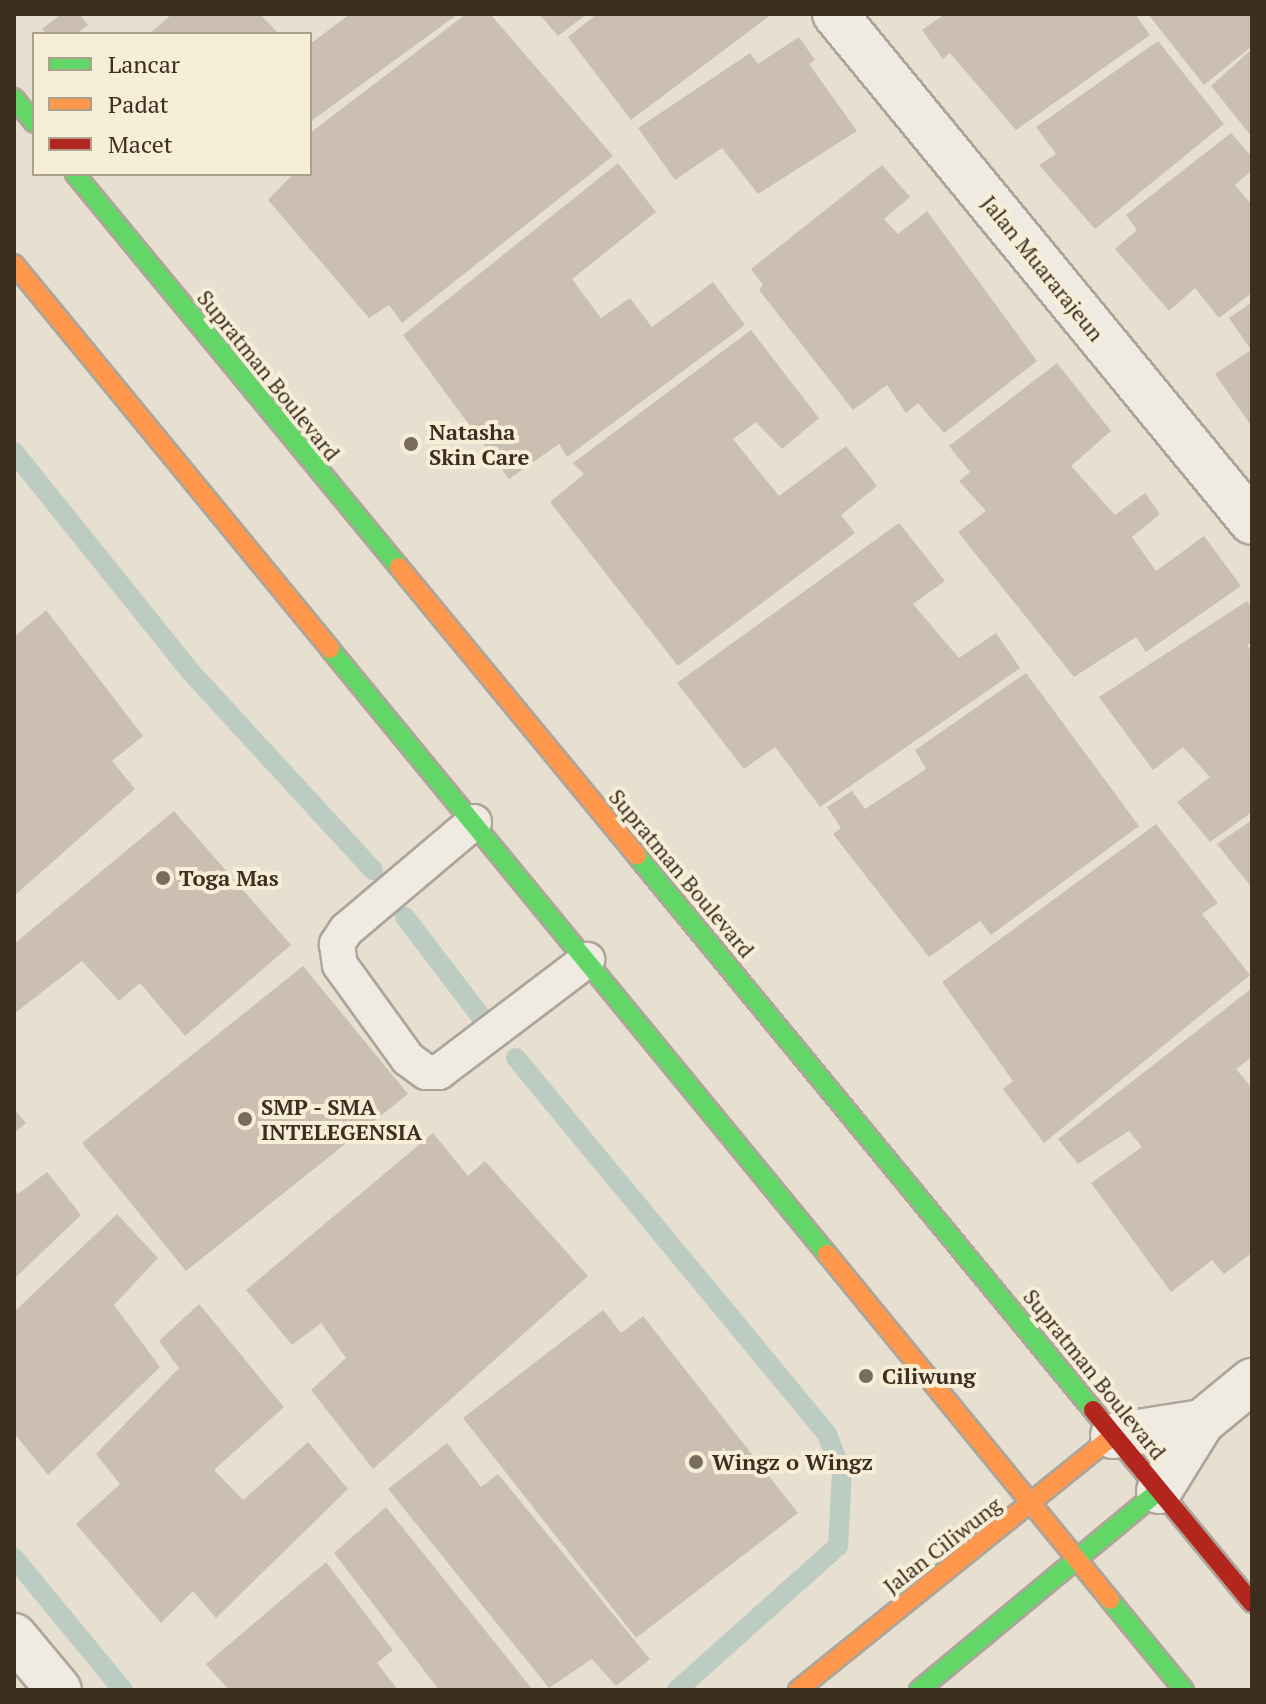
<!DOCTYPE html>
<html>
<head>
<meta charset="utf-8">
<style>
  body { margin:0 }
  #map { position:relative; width:1266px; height:1704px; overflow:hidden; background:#e7e0d1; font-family:"PT Serif",serif }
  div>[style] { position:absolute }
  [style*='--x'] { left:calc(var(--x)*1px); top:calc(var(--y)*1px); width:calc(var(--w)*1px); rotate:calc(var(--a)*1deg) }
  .stream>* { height:20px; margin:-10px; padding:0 10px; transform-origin:10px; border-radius:10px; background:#bcccc2 }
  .building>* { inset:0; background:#cbbfb2 }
  .roads { filter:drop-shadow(2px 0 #ada599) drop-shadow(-2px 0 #ada599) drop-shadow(0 2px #ada599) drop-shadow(0 -2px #ada599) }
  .lane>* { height:34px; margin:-17px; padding:0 17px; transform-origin:17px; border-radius:17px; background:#efebe3 }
  .street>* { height:44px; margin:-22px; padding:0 22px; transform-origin:22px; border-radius:22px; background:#efebe3 }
  .fast>* { height:18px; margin:-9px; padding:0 9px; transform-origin:9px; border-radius:9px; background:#63d668 }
  .slow>* { height:18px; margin:-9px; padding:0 9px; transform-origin:9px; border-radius:9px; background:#ff974d }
  .jam>* { height:18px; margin:-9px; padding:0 9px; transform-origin:9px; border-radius:9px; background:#b3261e }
  .dots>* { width:22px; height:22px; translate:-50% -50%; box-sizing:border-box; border:4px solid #f7eed8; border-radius:50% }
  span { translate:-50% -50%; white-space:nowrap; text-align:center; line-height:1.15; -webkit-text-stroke:8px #f7eed8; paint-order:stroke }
  .street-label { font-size:22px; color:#3d2e20 }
  .poi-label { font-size:22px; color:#3d2e20; font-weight:700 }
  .left { translate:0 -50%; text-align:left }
  .frame { position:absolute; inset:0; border:16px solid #3d2e20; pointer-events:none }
  .legend { position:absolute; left:32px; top:32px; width:280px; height:144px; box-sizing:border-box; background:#f7eed8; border:2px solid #ada18e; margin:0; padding:10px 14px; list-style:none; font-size:24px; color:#3d2e20 }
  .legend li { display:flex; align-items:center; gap:16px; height:40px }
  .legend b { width:40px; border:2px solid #ada18e }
</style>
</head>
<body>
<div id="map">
  <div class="stream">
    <i style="--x:14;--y:452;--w:280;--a:51.2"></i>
    <i style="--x:189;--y:670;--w:272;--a:47.4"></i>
    <i style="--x:405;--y:917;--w:137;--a:52.7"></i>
    <i style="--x:516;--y:1058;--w:488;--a:50.4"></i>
    <i style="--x:827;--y:1434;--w:42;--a:69"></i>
    <i style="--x:842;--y:1473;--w:73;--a:93.1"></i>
    <i style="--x:838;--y:1546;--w:216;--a:138.2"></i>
    <i style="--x:14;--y:1558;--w:171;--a:50.5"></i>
  </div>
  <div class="building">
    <i style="clip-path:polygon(61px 14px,79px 14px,88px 25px,76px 34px,46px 34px,42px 29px)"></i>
    <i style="clip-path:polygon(172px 14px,260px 14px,279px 34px,149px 34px)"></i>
    <i style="clip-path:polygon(350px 14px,458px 14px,310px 122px,310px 44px)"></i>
    <i style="clip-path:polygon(466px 14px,490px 14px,613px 156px,402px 323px,389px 305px,369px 318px,268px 200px,293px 174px,310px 174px,310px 133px)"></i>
    <i style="clip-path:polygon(539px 14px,587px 14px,558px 36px)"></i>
    <i style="clip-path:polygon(597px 14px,772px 14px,631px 120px,568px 37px)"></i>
    <i style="clip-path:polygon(945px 14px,1135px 14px,1150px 35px,1016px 130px,950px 53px,943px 59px,922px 30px)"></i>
    <i style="clip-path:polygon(1148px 14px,1252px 14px,1252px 46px,1204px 85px)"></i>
    <i style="clip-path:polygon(799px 37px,815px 60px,809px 64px,857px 131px,758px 194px,722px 148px,675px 180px,638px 128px,750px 53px,758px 64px)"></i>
    <i style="clip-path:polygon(1158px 41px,1224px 124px,1095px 229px,1039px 165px,1056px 154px,1036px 127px)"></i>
    <i style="clip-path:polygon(1252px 49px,1252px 137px,1211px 86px)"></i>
    <i style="clip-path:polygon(1231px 133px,1252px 157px,1252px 170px,1235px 185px,1252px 205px,1252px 293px,1219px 318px,1195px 288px,1169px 311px,1115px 249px,1137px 230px,1126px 215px)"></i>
    <i style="clip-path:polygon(618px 163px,656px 212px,572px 279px,601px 318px,630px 298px,652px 327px,713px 282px,745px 325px,567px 457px,559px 444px,509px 479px,403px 335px)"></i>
    <i style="clip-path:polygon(882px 165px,910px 197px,884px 219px,898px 234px,927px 211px,1037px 361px,944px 433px,918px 403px,906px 413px,887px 385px,853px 410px,759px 290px,763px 285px,751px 269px)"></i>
    <i style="clip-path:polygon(1252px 302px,1252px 427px,1215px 374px,1251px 350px,1229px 318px)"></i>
    <i style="clip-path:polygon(751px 330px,819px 418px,782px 449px,756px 422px,733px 439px,779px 496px,846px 446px,877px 486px,841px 515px,855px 533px,678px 666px,550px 502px,584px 474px,573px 463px)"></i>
    <i style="clip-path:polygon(1057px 363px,1111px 431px,1071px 466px,1115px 515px,1145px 493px,1160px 514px,1132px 537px,1156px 571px,1204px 536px,1241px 586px,1146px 652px,1136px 637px,1074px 677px,958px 532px,986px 511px,959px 481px,970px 472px,949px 446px)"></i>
    <i style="clip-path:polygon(899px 523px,945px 581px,913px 604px,959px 658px,996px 633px,1020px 668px,820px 807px,775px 747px,744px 769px,677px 683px)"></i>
    <i style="clip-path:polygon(1247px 601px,1252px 608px,1252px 642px,1247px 645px,1252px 652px,1252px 812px,1210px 842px,1177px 802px,1210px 777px,1183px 747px,1153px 770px,1099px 697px)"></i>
    <i style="clip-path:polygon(46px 610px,143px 736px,112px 761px,135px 789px,14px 896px,14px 637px)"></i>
    <i style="clip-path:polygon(1026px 673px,1139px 826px,991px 935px,980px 921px,929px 957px,833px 834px,841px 828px,827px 807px,852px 791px,865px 809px,926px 769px,915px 750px)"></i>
    <i style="clip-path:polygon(174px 811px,291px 945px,185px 1036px,140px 983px,119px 1001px,82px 961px,14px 1014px,14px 944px)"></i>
    <i style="clip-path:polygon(1252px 820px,1252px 888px,1217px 844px)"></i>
    <i style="clip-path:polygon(1156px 824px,1218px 903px,1202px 914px,1250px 975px,1044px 1143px,1003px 1089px,1013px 1081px,942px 982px)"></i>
    <i style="clip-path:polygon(303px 966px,408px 1094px,186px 1271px,82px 1143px)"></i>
    <i style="clip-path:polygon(1252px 988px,1252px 1057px,1236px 1069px,1252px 1088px,1252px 1253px,1224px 1274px,1212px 1260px,1171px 1292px,1091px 1183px,1142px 1147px,1129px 1131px,1078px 1164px,1058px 1139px)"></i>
    <i style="clip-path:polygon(14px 1109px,26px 1123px,14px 1133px)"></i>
    <i style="clip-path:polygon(433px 1133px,468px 1176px,485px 1161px,588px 1276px,373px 1469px,311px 1390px,346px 1358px,321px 1323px,292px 1345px,246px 1290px)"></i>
    <i style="clip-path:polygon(47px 1172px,81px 1215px,14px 1279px,14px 1188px,18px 1194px)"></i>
    <i style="clip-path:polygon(117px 1214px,158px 1258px,114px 1305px,160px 1367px,48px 1475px,14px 1433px,14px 1312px)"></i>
    <i style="clip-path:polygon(199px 1304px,284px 1407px,214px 1470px,243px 1500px,308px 1442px,348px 1489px,216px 1618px,193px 1591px,161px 1623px,76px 1524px,120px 1484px,96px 1454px,179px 1368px,159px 1341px)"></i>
    <i style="clip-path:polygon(603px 1310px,621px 1333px,643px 1316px,798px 1513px,636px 1638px,463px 1418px)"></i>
    <i style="clip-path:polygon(447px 1443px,481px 1487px,498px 1474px,650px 1659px,616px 1686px,592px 1659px,549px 1688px,388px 1489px)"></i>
    <i style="clip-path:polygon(386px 1507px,533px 1690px,439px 1690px,334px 1553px)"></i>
    <i style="clip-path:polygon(326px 1562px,393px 1650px,377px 1663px,398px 1690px,229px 1690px,206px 1664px)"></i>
  </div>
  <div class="roads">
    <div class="lane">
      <i style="--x:474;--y:822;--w:167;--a:139.8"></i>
      <i style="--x:346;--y:930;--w:17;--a:123"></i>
      <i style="--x:337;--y:944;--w:21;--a:82"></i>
      <i style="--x:340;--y:965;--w:116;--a:54.1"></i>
      <i style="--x:408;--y:1059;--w:22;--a:36"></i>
      <i style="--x:426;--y:1072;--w:13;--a:0"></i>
      <i style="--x:439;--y:1072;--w:186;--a:-37.1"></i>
    </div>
    <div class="street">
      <i style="--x:835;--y:14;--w:657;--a:50.62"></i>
      <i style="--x:1113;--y:1436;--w:90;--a:-8.9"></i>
      <i style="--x:1159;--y:1491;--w:81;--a:-58.1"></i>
      <i style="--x:1202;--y:1422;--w:65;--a:-39.4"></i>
      <i style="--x:14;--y:1636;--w:70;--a:50.2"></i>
    </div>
    <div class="fast">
      <i style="--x:14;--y:98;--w:32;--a:51"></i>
      <i style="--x:75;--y:174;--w:509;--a:50.5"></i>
      <i style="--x:330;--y:649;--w:783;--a:50.6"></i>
      <i style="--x:637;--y:856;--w:718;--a:50.54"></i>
      <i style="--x:1110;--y:1600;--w:117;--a:50.6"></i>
      <i style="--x:919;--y:1690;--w:312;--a:-39.7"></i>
    </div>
    <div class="slow">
      <i style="--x:14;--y:264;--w:498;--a:50.6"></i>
      <i style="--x:399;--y:567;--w:374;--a:50.5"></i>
      <i style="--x:827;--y:1254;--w:447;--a:50.7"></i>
      <i style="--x:798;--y:1690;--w:405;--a:-38.9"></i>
    </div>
    <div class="jam">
      <i style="--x:1093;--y:1410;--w:250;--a:50.5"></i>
    </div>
  </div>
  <div class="dots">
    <i style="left:411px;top:444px;background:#786c5e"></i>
    <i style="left:163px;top:878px;background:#786c5e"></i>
    <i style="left:245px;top:1119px;background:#786c5e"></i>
    <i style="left:866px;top:1376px;background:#786c5e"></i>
    <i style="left:696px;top:1462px;background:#786c5e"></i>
  </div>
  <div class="street-label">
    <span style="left:1043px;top:268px;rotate:51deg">Jalan Muararajeun</span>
    <span style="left:269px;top:375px;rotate:51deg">Supratman Boulevard</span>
    <span style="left:682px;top:873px;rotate:50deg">Supratman Boulevard</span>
    <span style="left:1095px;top:1374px;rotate:51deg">Supratman Boulevard</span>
    <span style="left:942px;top:1545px;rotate:-38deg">Jalan Ciliwung</span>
  </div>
  <div class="poi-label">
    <span class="left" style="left:429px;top:444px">Natasha<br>Skin Care</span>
    <span class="left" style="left:179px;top:878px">Toga Mas</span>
    <span class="left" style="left:261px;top:1119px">SMP - SMA<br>INTELEGENSIA</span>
    <span class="left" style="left:882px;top:1376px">Ciliwung</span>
    <span class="left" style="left:712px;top:1462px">Wingz o Wingz</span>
  </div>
  <div class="frame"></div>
  <ul class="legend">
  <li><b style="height:10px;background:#63d668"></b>Lancar</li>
  <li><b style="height:10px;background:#ff974d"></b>Padat</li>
  <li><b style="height:10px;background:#b3261e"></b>Macet</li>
  </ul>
</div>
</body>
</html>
